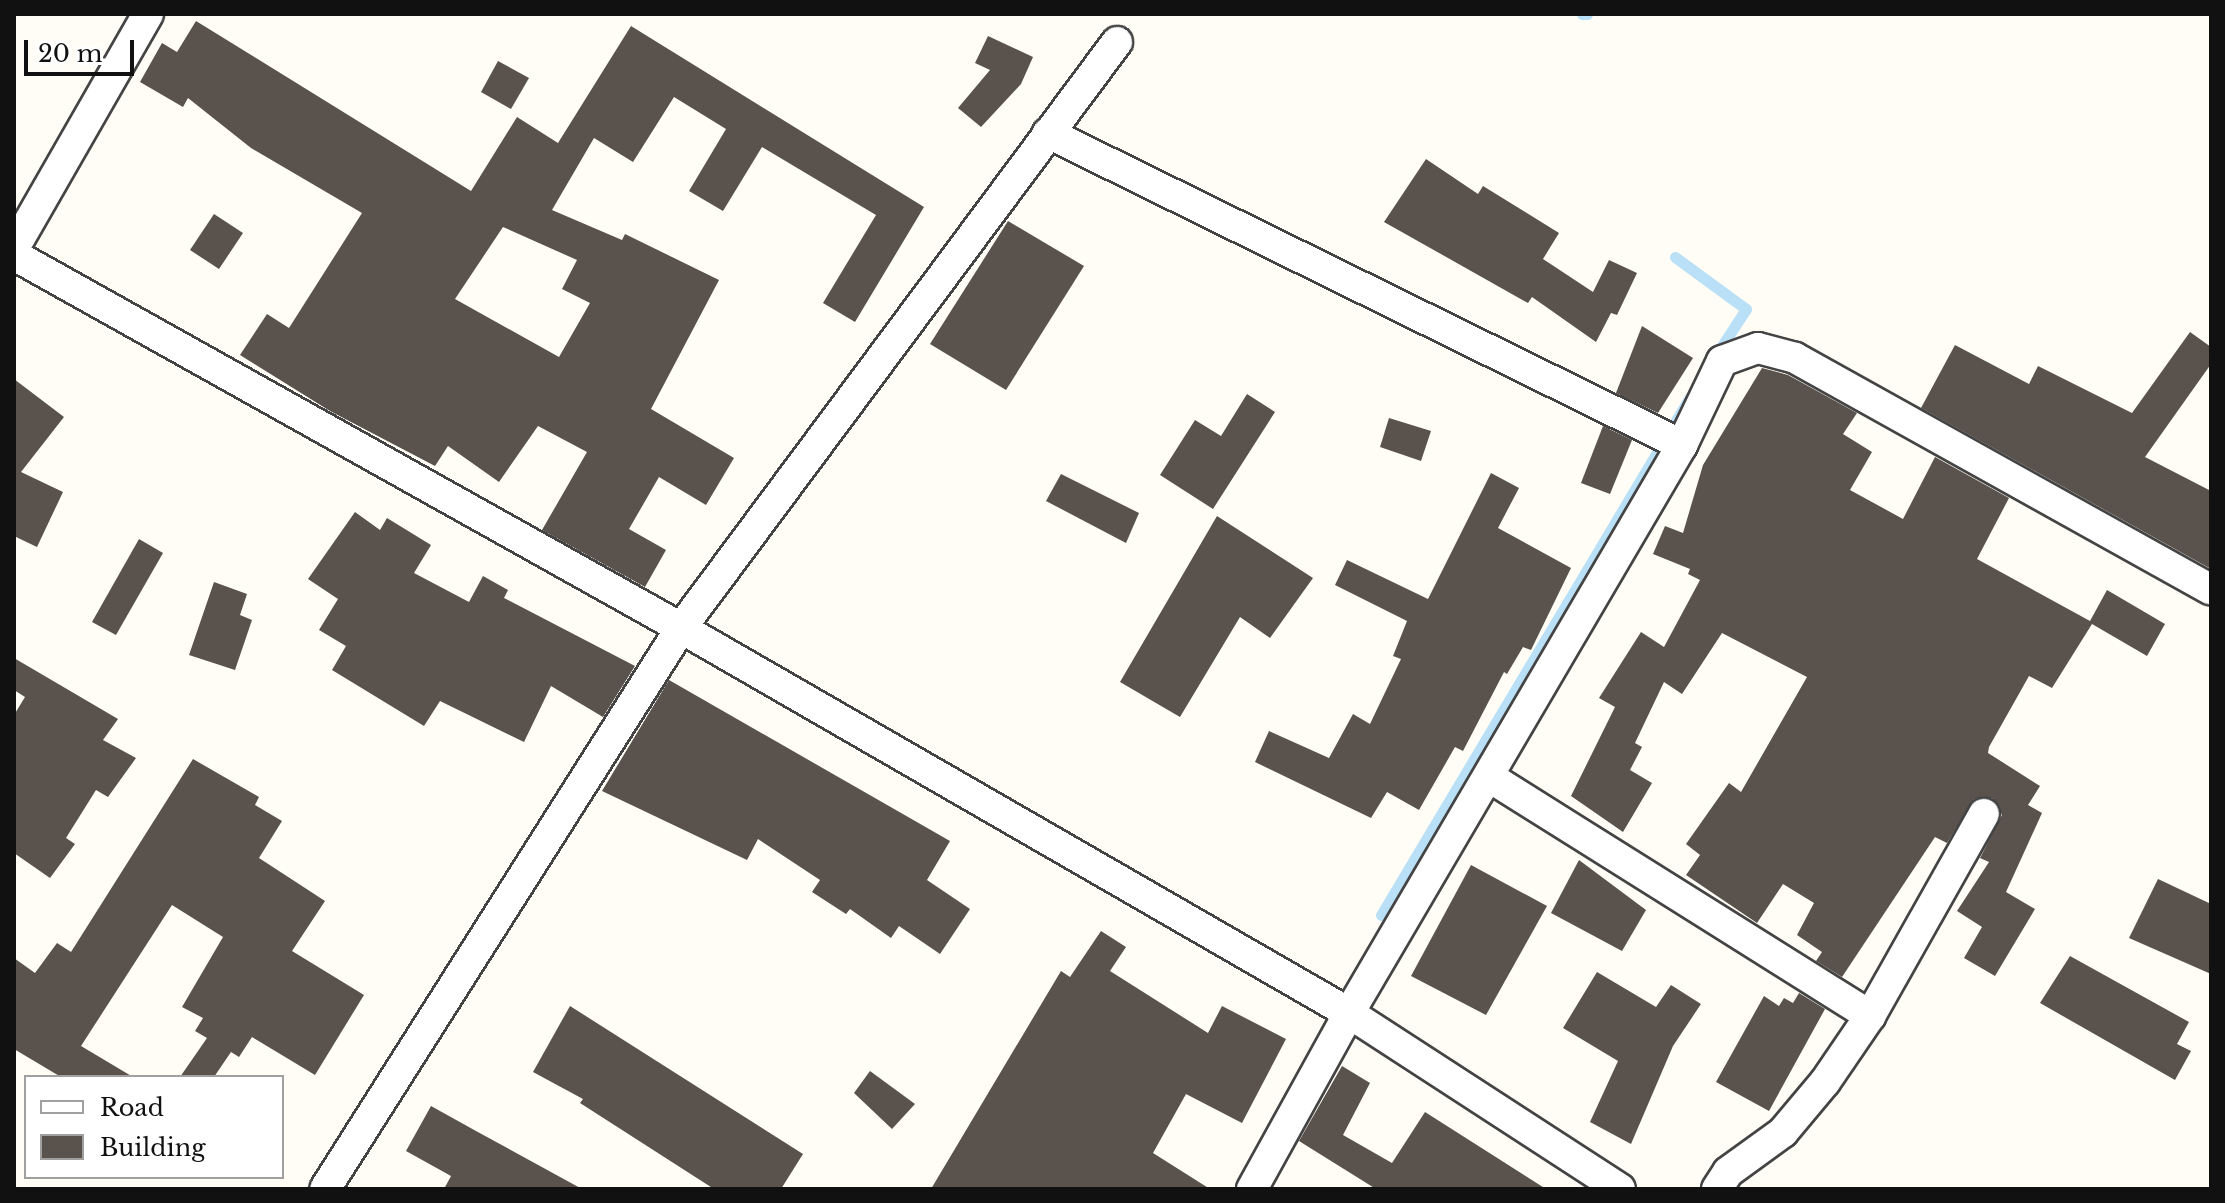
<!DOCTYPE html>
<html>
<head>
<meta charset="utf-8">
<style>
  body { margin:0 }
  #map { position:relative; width:2225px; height:1203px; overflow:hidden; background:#fffdf5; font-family:"Libre Baskerville",serif }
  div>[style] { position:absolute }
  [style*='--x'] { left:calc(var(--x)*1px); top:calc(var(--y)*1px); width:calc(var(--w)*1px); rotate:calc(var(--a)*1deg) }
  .stream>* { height:11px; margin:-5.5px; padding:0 5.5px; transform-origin:5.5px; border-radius:5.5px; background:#b9e0f7 }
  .building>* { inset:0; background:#5a524d }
  .roads { filter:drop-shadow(2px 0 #444) drop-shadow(-2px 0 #444) drop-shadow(0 2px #444) drop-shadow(0 -2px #444) }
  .minor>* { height:30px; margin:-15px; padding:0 15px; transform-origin:15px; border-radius:15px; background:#fff }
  span { translate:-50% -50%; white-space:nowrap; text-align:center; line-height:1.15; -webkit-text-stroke:8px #fff; paint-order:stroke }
  .frame { position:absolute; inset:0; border:16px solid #111; pointer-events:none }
  .legend { position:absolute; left:24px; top:1075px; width:260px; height:104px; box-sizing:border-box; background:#fff; border:2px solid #a0a0a0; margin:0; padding:10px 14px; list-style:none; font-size:24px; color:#111 }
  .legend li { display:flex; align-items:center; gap:16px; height:40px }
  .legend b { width:40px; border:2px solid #a0a0a0 }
  .scale { position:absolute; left:24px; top:40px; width:110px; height:36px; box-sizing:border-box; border:4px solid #111; border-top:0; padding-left:10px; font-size:24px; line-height:28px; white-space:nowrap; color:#111; -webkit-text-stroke:6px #fff; paint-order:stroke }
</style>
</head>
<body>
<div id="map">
  <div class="stream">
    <i style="--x:1582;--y:14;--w:5;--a:0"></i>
    <i style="--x:1675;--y:257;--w:88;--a:36.2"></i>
    <i style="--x:1746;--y:309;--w:55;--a:123.1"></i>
    <i style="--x:1381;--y:915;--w:603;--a:-59.18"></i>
  </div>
  <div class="building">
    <i style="clip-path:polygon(evenodd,196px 21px,471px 191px,517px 117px,558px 143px,631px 26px,924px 207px,855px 322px,823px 303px,876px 215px,762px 147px,723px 211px,689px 191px,726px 129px,674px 97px,633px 162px,594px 138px,552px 210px,622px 240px,625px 234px,719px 280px,651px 409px,734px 458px,706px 505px,659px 477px,629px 529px,666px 550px,645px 587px,542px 530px,587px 452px,538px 426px,499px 482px,448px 446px,435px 466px,330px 411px,240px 355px,267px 314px,289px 328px,362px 213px,251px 148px,188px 98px,183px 107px,140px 82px,162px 43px,177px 52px,196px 21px,503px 227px,577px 260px,562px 289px,590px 303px,559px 357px,455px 299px,503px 227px)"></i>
    <i style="clip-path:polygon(988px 36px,1033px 57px,1021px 84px,981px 127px,958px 108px,990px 70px,975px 63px)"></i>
    <i style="clip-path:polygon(498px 61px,529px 78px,511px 109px,481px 92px)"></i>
    <i style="clip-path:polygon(1426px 159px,1478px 194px,1483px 186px,1559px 233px,1543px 259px,1593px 292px,1609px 260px,1637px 273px,1617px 315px,1611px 313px,1596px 342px,1532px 297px,1528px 303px,1384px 222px)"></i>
    <i style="clip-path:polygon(214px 214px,243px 233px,219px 269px,190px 250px)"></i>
    <i style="clip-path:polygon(1008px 221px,1084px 266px,1006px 390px,930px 344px)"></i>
    <i style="clip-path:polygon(1642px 326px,1693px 358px,1658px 413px,1616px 393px)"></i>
    <i style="clip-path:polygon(2190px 332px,2211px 347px,2211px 364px,2145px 457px,2211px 491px,2211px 569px,1921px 408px,1955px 345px,2029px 384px,2038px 366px,2132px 413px)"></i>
    <i style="clip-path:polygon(1762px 368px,1788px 375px,1857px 413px,1843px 434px,1872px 452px,1850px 490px,1903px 519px,1935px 457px,2009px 498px,1977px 559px,2090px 621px,2107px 590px,2165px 624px,2147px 656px,2092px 624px,2052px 688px,2029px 676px,1989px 747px,1988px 753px,2040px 786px,2028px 805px,2042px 813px,2006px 892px,2035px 909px,1995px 976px,1964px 958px,1982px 927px,1957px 911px,1989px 862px,1980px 858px,2002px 815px,1992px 798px,1974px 799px,1947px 843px,1935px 837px,1842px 977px,1816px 961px,1822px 952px,1797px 935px,1814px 903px,1783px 884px,1757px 923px,1686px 875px,1700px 855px,1686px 844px,1729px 783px,1741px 792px,1807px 677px,1722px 633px,1682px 694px,1664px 682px,1635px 743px,1642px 747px,1630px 770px,1652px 783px,1623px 832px,1571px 796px,1615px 707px,1599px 698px,1641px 632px,1664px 647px,1700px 580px,1688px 574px,1690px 569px,1653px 554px,1665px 526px,1683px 533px,1703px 465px)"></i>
    <i style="clip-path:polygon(14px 379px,64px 417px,21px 472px,63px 492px,37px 547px,14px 536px)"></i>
    <i style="clip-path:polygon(1247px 394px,1275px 412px,1213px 509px,1160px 475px,1195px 420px,1221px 436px)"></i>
    <i style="clip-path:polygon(1389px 418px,1431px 431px,1421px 461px,1380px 447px)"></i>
    <i style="clip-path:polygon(1603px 426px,1632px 440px,1610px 494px,1581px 483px)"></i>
    <i style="clip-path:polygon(1491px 473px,1519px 488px,1498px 528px,1571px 568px,1531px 650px,1523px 647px,1507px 674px,1504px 672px,1463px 751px,1455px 747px,1419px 810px,1387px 792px,1371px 818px,1255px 762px,1269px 731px,1329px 758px,1353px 714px,1370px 724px,1401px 659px,1393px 656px,1407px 621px,1335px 585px,1347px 560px,1428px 599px)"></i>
    <i style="clip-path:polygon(1061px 474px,1139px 513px,1126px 543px,1046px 501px)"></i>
    <i style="clip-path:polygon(355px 512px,380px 530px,387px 518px,431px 545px,414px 573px,469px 602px,483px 576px,508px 590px,504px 598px,635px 666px,603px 717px,551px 686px,524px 742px,440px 701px,424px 726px,332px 670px,346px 646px,319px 630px,338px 599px,308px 579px)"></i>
    <i style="clip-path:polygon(1217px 516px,1313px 578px,1270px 638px,1240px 617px,1180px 717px,1120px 682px)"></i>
    <i style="clip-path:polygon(139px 539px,163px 553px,116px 635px,92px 622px)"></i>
    <i style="clip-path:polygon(214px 582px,247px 594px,240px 615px,252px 620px,235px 670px,189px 655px)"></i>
    <i style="clip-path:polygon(14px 658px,118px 719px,103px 740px,136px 758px,108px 797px,96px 790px,66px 838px,75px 844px,50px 878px,14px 853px,14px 715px,25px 697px,14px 690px)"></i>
    <i style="clip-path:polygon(669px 680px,950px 841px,927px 880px,970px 909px,940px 954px,899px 926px,891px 938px,850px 909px,846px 914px,812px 892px,820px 880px,758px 839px,747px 860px,602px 791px)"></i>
    <i style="clip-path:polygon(193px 759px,259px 797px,255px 805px,282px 821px,259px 858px,325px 901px,292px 951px,364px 995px,315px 1075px,252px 1037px,239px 1057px,231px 1052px,214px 1077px,180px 1077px,207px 1038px,195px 1031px,203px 1018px,182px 1007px,223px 937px,172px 905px,81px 1046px,133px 1077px,61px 1077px,14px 1049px,14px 958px,35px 973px,57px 943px,71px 952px)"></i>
    <i style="clip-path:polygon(1579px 860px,1646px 910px,1622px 951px,1551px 913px)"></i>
    <i style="clip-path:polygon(1471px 865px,1547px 906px,1486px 1015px,1411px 976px)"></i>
    <i style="clip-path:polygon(2158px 879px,2211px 904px,2211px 974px,2129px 938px)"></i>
    <i style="clip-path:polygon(1101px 931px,1126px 947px,1110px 971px,1208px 1033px,1222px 1006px,1286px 1039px,1242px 1123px,1186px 1094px,1153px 1153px,1210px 1189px,931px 1189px,1061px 971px,1070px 977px)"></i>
    <i style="clip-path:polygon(2070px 956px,2189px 1022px,2177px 1044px,2191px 1051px,2175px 1080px,2040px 1003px)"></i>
    <i style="clip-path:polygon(1597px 972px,1656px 1007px,1671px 985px,1701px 1004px,1673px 1046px,1631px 1144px,1590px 1122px,1618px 1061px,1563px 1028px)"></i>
    <i style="clip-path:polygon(1799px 993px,1825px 1009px,1769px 1111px,1716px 1082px,1764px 996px,1779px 1006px,1784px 998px,1793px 1003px)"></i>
    <i style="clip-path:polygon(570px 1006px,803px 1154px,781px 1189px,714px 1189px,580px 1103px,583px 1099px,533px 1072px)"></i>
    <i style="clip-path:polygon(1342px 1066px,1370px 1083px,1343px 1135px,1392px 1163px,1425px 1112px,1546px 1189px,1376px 1189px,1299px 1141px)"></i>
    <i style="clip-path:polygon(870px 1071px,915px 1104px,892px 1129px,854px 1093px)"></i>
    <i style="clip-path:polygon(431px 1106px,476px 1131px,582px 1189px,444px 1189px,451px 1176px,406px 1151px)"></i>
  </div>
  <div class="roads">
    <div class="minor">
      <i style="--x:1117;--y:42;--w:730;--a:126.65"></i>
      <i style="--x:681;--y:628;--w:771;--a:29.96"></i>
      <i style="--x:1349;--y:1013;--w:323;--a:33"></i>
      <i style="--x:1048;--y:133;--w:707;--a:26.2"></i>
      <i style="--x:14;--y:248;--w:270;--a:-60.2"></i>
      <i style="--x:14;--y:255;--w:764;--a:29.21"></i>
      <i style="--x:681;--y:628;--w:664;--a:122.4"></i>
      <i style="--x:1491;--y:778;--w:448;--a:32.1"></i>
      <i style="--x:1252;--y:1189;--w:201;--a:-61.1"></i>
      <i style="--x:1349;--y:1013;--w:658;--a:-59.62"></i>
      <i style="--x:1682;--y:445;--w:93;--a:-64.5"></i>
      <i style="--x:1722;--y:361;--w:38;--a:-20"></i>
      <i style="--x:1758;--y:348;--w:38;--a:15"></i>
      <i style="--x:1795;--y:358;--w:476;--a:29.1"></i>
      <i style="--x:1717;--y:1189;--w:20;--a:-57"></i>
      <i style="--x:1728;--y:1172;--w:68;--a:-36"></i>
      <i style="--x:1783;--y:1132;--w:65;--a:-50"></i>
      <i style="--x:1825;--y:1082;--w:80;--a:-55.7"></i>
      <i style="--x:1870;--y:1016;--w:232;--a:-60.6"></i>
    </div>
  </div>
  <div class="frame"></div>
  <ul class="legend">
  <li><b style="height:10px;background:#fff"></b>Road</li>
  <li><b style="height:22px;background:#5a524d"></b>Building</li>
  </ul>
  <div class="scale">20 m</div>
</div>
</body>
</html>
